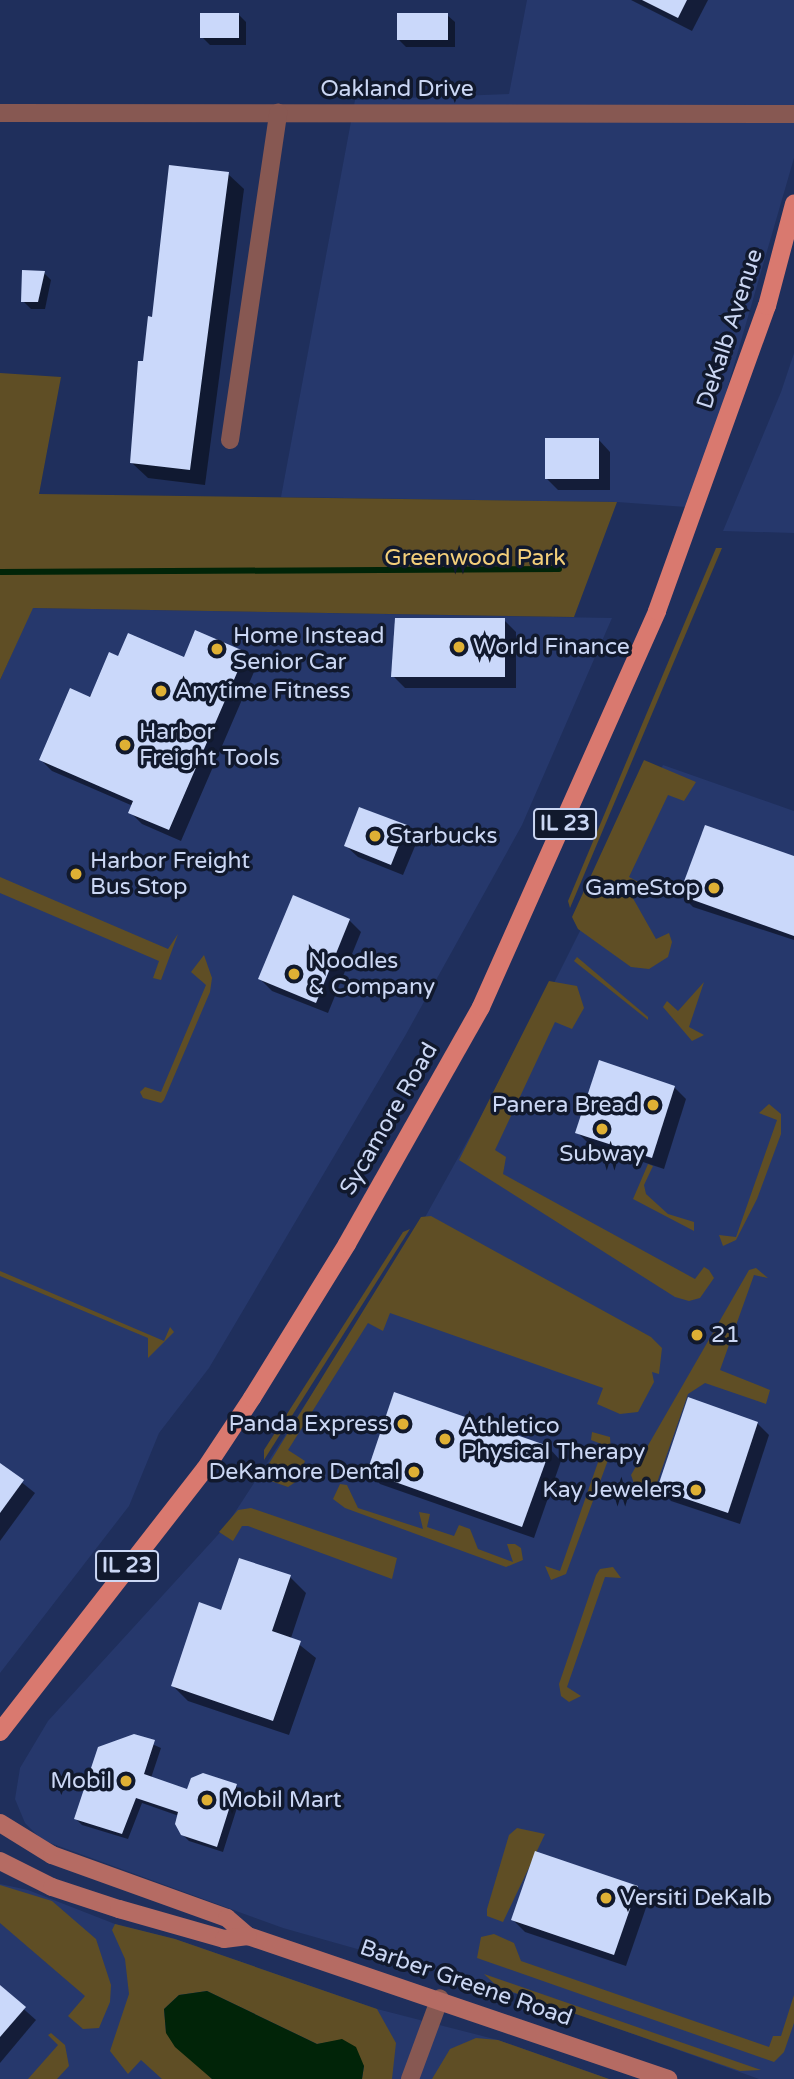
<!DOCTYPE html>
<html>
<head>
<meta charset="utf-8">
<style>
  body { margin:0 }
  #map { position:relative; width:794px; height:2079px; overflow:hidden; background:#1f2f5c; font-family:"Varela Round",sans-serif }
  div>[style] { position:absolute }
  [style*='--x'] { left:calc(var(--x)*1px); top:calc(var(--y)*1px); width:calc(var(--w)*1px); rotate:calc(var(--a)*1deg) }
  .built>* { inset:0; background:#26386c }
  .green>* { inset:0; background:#5f4e25 }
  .water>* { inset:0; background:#012408 }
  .shadow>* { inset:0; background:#0007 }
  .stream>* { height:6px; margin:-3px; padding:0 3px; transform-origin:3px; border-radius:3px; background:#012408 }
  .building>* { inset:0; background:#cad8fa }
  .street>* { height:18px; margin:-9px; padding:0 9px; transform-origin:9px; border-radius:9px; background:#875852 }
  .secondary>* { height:18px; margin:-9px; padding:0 9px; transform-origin:9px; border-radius:9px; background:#b56b63 }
  .primary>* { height:18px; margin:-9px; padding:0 9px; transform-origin:9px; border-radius:9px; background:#d9796f }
  .dots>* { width:19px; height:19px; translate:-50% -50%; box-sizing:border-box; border:4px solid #11192d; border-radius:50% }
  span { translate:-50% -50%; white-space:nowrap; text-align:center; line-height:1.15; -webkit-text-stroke:7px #11192d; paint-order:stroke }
  .shield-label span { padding:2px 5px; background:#11192d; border:2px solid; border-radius:5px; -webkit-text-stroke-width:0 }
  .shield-label { font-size:21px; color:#cbd7f4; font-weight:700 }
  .street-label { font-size:23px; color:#cbd7f4 }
  .park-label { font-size:23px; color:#f3cf7a }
  .poi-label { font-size:23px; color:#cbd7f4 }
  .left { translate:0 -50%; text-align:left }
  .right { translate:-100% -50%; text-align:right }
</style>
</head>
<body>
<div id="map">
  <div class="built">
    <i style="clip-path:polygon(527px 0,794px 0,794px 158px,721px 410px,686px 507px,617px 502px,281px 497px,355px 100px,509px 94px)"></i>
    <i style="clip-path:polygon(794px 353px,794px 533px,723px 531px,781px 392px)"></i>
    <i style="clip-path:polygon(32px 608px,612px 618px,522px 825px,405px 1036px,209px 1368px,159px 1433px,129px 1506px,0 1673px,0 680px)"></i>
    <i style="clip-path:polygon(663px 765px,794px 811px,794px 2079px,759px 2079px,541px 2001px,283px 1928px,42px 1840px,25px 1823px,15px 1799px,20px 1768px,48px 1721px,226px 1526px,413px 1239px,545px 1001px)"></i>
    <i style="clip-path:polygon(0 1884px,28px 1890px,115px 1924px,175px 1939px,377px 2009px,498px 2040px,609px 2079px,0 2079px)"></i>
  </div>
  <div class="green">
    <i style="clip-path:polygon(0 373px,61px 377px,39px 494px,617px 502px,574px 617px,33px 608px,0 680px)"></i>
    <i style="clip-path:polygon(716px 548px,722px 548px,570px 908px,568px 901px)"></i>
    <i style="clip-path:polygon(644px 760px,696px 782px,684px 801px,668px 795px,629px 877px,642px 884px,630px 893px,656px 939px,669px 933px,672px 942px,668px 957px,649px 969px,631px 967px,578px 929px,572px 917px)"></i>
    <i style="clip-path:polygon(0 877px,168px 949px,178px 934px,161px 980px,153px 978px,159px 961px,0 893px)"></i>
    <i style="clip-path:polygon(204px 955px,212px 978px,210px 992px,164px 1100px,161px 1103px,143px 1098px,140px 1092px,145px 1087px,161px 1092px,206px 985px,191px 972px)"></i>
    <i style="clip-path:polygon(577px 957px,648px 1017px,648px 1020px,574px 961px)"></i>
    <i style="clip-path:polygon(549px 981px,577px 986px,584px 1008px,572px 1029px,555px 1022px,495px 1150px,506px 1157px,503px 1174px,695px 1279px,704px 1267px,709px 1270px,714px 1278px,700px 1298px,689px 1301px,675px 1297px,459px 1160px)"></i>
    <i style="clip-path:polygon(704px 982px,689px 1027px,704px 1035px,692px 1041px,663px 1007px,667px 1001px,678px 1011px)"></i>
    <i style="clip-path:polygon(769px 1104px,781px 1114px,781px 1134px,757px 1199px,736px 1240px,723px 1246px,719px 1235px,736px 1237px,777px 1120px,759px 1113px)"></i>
    <i style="clip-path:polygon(648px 1164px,653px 1166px,644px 1185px,646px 1194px,668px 1214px,694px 1222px,694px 1231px,633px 1199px)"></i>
    <i style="clip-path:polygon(431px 1216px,651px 1337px,662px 1348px,659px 1374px,652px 1372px,654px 1382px,638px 1412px,620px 1414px,597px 1404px,603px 1388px,390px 1313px,383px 1331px,368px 1323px,288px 1450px,305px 1461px,297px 1481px,288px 1487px,268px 1480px,265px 1470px,421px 1217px)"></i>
    <i style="clip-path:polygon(410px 1229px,264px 1460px,264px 1450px,403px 1232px)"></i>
    <i style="clip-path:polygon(756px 1268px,768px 1278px,754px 1275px,720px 1370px,770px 1390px,766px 1404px,705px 1383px,688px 1394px,652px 1497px,637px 1492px,631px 1475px,749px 1270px)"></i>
    <i style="clip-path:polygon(0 1271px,164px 1341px,170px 1327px,174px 1332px,148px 1358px,148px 1338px,0 1276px)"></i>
    <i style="clip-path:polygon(592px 1432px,610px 1437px,611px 1452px,566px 1574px,551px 1580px,545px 1566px,560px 1571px,604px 1445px,591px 1440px)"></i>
    <i style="clip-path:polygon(340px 1484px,347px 1485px,358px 1508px,423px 1529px,419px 1512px,430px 1514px,427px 1527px,454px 1536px,459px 1525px,470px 1529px,478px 1549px,513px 1562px,507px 1544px,515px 1544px,521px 1548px,523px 1560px,506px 1567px,345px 1508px,333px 1499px)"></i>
    <i style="clip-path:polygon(251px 1508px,397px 1558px,392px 1579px,248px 1526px,242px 1526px,233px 1541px,219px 1532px,238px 1510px)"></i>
    <i style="clip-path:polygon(613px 1567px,621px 1578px,605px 1577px,567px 1687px,581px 1696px,569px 1702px,561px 1696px,559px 1684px,596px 1575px,600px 1569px)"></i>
    <i style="clip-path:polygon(517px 1828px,545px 1834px,503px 1922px,487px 1916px,487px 1909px,509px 1835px)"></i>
    <i style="clip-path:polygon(0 1885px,52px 1901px,96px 1939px,111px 1985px,110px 2002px,99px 2028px,83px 2029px,68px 2016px,85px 1996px,0 1923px)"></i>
    <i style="clip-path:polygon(115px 1924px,175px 1939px,377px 2009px,396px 2043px,392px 2079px,362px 2079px,364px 2066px,342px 2040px,317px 2044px,207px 1991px,179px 1995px,164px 2009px,166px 2032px,212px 2079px,162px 2079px,141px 2060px,128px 2074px,110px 2051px,129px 1994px,125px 1959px,112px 1930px)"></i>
    <i style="clip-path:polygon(494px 1934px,514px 1943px,521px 1961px,769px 2047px,773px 2036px,781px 2036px,794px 1995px,794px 2023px,784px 2052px,774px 2062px,477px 1958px,481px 1937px)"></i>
    <i style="clip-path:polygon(484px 1974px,761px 2070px,740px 2071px,498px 1987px)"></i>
    <i style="clip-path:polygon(51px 2033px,65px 2045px,69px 2066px,57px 2079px,28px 2079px,58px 2045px,48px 2035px)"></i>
    <i style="clip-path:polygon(476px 2038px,498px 2040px,609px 2079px,432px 2079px,450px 2049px)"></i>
  </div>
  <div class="water">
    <i style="clip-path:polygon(207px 1991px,317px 2044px,342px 2039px,356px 2047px,364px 2066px,362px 2079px,212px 2079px,175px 2047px,166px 2033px,164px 2009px,179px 1995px)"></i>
  </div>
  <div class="shadow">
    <i style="clip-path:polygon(631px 0,708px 0,692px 31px)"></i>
    <i style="clip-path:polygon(239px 15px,246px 22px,246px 45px,210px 45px,202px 37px)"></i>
    <i style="clip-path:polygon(447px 15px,455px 22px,455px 47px,406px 47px,398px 39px)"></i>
    <i style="clip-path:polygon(228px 174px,244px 189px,205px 485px,148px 478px,132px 463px,144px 363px)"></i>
    <i style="clip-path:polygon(44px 273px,51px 280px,45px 309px,31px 309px,23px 301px)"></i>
    <i style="clip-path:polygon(599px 440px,610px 452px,610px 490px,558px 490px,546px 478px)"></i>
    <i style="clip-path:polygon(504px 620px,516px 632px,516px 688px,405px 688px,393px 676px)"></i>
    <i style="clip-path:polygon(245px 653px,257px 665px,181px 841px,142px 824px,130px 812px,133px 806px,52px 771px,41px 760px,119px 658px,184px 659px)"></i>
    <i style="clip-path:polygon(406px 827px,418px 839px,403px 875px,358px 857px,346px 846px)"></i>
    <i style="clip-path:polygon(794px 857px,794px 940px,693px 907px,681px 895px)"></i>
    <i style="clip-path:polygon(349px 920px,361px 932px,328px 1013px,272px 991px,260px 979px)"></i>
    <i style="clip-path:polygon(674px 1087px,686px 1099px,664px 1169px,589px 1144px,577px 1132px)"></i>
    <i style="clip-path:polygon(757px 1423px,769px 1435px,740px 1524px,671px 1501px,659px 1489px)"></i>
    <i style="clip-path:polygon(550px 1449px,561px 1461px,534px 1538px,380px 1484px,369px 1472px)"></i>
    <i style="clip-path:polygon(0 1465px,35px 1493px,0 1541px)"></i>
    <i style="clip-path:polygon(290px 1577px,306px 1593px,291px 1638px,316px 1658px,289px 1735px,188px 1701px,173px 1686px)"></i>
    <i style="clip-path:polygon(134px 1736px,161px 1748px,151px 1778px,188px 1791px,236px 1786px,242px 1792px,223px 1852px,189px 1841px,182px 1834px,179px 1816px,142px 1803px,128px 1839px,82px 1825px,76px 1819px)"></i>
    <i style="clip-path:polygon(637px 1887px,649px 1899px,626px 1966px,525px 1932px,513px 1920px)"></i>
    <i style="clip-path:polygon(0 1988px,36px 2020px,0 2063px)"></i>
  </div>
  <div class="stream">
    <i style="--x:0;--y:572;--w:559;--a:-0.31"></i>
  </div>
  <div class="building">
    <i style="clip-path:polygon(642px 0,687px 0,678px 18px)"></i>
    <i style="clip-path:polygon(200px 13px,239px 13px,239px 38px,200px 38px)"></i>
    <i style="clip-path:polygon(397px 13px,448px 13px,448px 40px,397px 40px)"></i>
    <i style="clip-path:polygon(169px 165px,229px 172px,190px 470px,130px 463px,138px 361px,143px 361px,148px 316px,152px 317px)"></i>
    <i style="clip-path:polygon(22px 270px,45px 271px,38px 302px,21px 302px)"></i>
    <i style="clip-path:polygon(545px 438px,599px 438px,599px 479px,545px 479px)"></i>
    <i style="clip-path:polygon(395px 618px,505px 618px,505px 677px,391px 677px)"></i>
    <i style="clip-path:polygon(195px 630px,246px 652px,169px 830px,128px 813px,133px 801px,39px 760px,70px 688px,90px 697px,109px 652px,118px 656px,128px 633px,184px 657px)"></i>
    <i style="clip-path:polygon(359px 807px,407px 825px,391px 865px,344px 846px)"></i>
    <i style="clip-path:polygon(705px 825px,794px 856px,794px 936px,679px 895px)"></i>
    <i style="clip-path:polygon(293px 895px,350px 919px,316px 1003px,258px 979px)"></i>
    <i style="clip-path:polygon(599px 1060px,675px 1086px,652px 1158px,575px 1133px)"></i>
    <i style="clip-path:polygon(394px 1392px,551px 1447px,522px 1527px,367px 1472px)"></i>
    <i style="clip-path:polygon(688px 1397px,758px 1422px,728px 1513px,657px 1489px)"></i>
    <i style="clip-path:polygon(0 1463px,24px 1480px,0 1513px)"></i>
    <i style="clip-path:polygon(239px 1558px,291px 1575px,272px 1631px,301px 1641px,273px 1721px,171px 1686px,199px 1602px,221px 1610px)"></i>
    <i style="clip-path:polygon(134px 1734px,155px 1740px,144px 1774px,187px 1789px,191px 1778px,203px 1773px,237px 1784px,217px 1847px,181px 1835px,175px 1824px,178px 1812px,136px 1798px,122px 1834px,74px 1819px,98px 1747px)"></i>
    <i style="clip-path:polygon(535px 1851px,638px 1886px,614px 1955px,511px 1920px)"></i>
    <i style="clip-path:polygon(0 1985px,26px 2007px,0 2037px)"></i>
  </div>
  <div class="street">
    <i style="--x:0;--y:113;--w:794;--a:0.07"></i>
    <i style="--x:230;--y:440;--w:331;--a:-81.6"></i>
    <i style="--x:410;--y:2079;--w:86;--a:-69.7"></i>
  </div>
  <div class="secondary">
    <i style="--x:0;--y:1823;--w:61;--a:31.6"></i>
    <i style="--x:52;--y:1855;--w:186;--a:19.8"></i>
    <i style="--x:227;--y:1918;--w:28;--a:41"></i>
    <i style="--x:248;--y:1936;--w:444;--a:18.8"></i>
    <i style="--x:0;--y:1861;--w:58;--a:26.6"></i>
    <i style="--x:52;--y:1887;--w:71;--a:18.2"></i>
    <i style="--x:119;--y:1909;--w:109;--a:15.9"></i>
    <i style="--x:224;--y:1939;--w:24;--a:-7"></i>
  </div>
  <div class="primary">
    <i style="--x:0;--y:1732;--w:333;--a:-52.1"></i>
    <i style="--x:205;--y:1469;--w:85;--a:-56.5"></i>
    <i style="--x:252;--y:1398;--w:181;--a:-58.3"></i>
    <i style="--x:347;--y:1244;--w:272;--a:-60.5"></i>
    <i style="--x:481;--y:1007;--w:433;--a:-66"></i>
    <i style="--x:657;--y:611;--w:324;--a:-70.2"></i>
    <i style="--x:767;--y:306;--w:106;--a:-75.2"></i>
  </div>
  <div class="dots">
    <i style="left:459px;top:647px;background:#dfb034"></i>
    <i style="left:217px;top:649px;background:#dfb034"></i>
    <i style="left:161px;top:691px;background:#dfb034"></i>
    <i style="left:125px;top:745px;background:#dfb034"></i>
    <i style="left:375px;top:836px;background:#dfb034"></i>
    <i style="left:76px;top:874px;background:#dfb034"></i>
    <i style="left:714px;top:888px;background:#dfb034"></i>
    <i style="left:294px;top:974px;background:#dfb034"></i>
    <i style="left:653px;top:1105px;background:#dfb034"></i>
    <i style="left:602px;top:1129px;background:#dfb034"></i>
    <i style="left:697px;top:1335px;background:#dfb034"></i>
    <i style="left:403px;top:1424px;background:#dfb034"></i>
    <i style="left:445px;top:1439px;background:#dfb034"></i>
    <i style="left:414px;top:1472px;background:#dfb034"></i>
    <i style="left:696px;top:1490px;background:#dfb034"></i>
    <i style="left:126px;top:1781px;background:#dfb034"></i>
    <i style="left:207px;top:1800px;background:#dfb034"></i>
    <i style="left:606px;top:1898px;background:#dfb034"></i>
  </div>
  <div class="shield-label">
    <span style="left:565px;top:824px">IL 23</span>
    <span style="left:127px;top:1566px">IL 23</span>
  </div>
  <div class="street-label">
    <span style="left:397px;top:89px">Oakland Drive</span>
    <span style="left:730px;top:329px;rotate:-72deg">DeKalb Avenue</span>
    <span style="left:389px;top:1119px;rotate:-60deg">Sycamore Road</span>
    <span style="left:466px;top:1983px;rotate:19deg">Barber Greene Road</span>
  </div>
  <div class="park-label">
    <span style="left:475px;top:558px">Greenwood Park</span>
  </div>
  <div class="poi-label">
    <span class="left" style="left:233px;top:649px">Home Instead<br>Senior Car</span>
    <span class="left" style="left:473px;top:647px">World Finance</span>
    <span class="left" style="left:175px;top:691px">Anytime Fitness</span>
    <span class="left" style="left:139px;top:745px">Harbor<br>Freight Tools</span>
    <span class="left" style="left:389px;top:836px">Starbucks</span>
    <span class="left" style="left:90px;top:874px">Harbor Freight<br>Bus Stop</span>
    <span class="right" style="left:700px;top:888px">GameStop</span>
    <span class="left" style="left:308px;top:974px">Noodles<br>&amp; Company</span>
    <span class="right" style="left:639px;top:1105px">Panera Bread</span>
    <span style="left:602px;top:1154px">Subway</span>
    <span class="left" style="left:711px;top:1335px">21</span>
    <span class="right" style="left:389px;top:1424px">Panda Express</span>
    <span class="left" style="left:461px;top:1439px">Athletico<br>Physical Therapy</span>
    <span class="right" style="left:400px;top:1472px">DeKamore Dental</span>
    <span class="right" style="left:682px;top:1490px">Kay Jewelers</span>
    <span class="right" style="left:112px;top:1781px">Mobil</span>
    <span class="left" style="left:221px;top:1800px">Mobil Mart</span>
    <span class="left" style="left:620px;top:1898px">Versiti DeKalb</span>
  </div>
</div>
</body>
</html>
